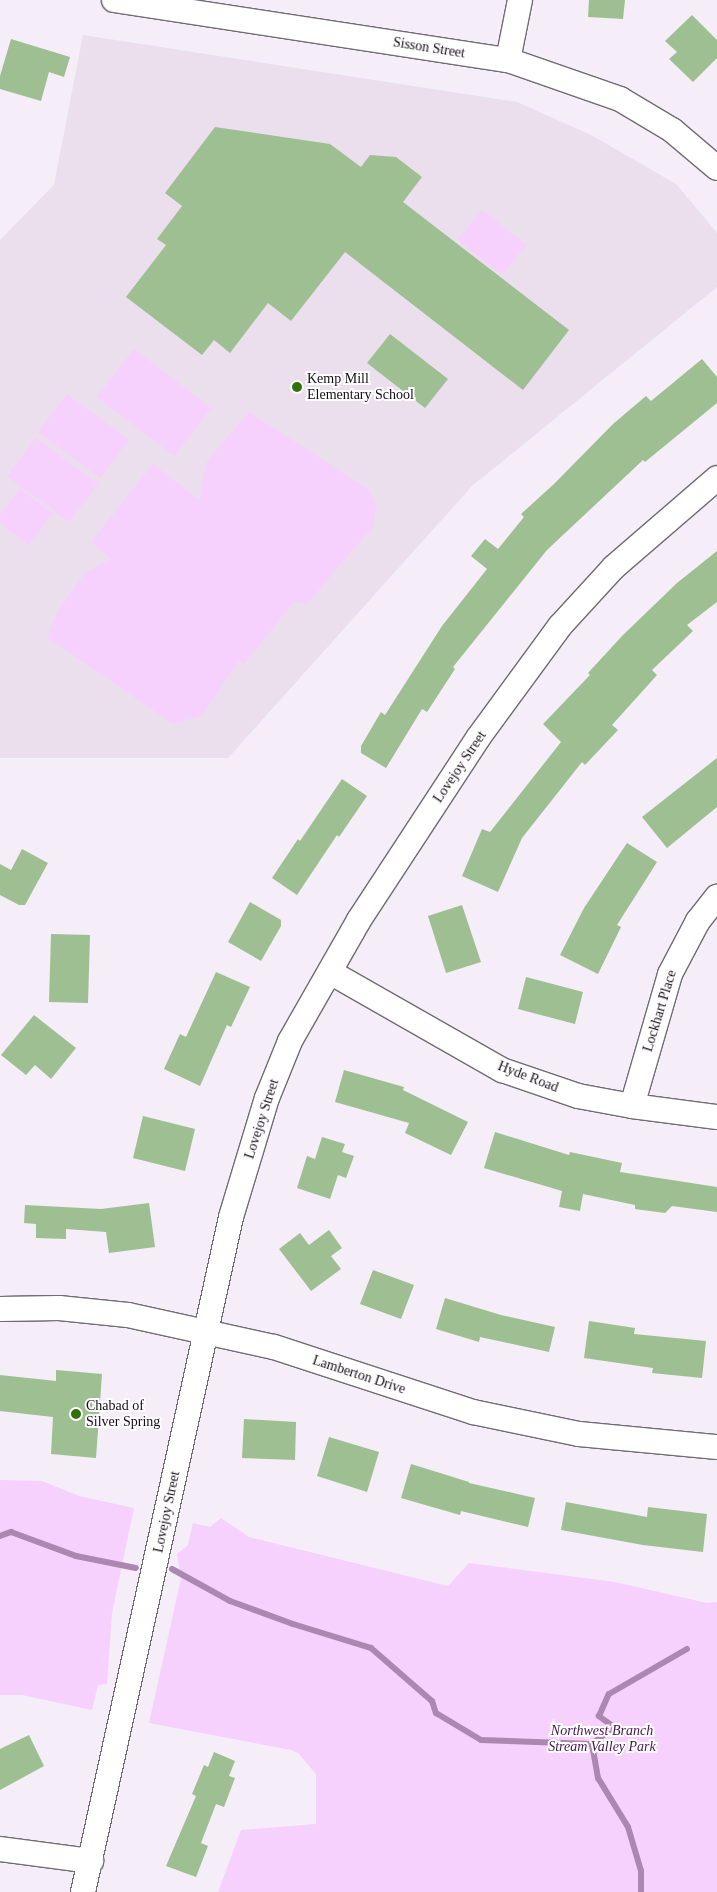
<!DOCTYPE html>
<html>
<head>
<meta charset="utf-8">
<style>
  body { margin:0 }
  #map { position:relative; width:717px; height:1892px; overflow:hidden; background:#f5edf7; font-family:Georgia,serif }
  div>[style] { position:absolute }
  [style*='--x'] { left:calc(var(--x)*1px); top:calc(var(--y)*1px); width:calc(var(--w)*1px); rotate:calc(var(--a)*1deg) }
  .built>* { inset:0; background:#ebdeed }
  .green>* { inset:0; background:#f7d1fd }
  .stream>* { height:6px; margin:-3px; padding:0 3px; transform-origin:3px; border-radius:3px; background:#ab87b1 }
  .building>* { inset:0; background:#9ebf91 }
  .roads { filter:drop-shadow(1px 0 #726b73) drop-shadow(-1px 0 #726b73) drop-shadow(0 1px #726b73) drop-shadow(0 -1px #726b73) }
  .minor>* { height:24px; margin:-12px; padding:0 12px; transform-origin:12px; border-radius:12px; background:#fff }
  .dots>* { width:14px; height:14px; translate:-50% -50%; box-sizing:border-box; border:2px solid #fffdff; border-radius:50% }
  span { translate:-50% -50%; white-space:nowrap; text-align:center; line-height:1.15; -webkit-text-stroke:4px #fffdff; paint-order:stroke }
  .street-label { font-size:14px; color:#131013 }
  .poi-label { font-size:14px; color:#131013 }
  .left { translate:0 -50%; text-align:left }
  .park-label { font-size:14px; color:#44174b; font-style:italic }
</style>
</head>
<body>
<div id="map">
  <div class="built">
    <i style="clip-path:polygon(83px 35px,517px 102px,591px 135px,676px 184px,717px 233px,717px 287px,472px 486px,228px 758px,0 758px,0 240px,54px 185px)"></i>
  </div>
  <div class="green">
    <i style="clip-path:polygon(482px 210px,526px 245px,502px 275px,458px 240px)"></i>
    <i style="clip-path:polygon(134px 349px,211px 408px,174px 456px,97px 397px)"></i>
    <i style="clip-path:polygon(67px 394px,129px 440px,100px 478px,38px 432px)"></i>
    <i style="clip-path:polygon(249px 412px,369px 490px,376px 506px,373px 526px,307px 604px,294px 601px,244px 664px,239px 661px,202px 715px,173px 724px,47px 637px,59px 609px,85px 573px,111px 559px,91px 542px,153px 464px,199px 500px,206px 463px)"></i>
    <i style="clip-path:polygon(36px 438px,98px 484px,69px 522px,7px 476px)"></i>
    <i style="clip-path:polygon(20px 489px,53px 513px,28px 545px,0 523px,0 515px)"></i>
    <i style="clip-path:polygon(0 1480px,42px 1481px,79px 1496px,134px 1508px,112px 1613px,107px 1684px,98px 1685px,92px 1710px,22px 1695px,0 1695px)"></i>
    <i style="clip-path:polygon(221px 1518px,249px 1537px,448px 1586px,469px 1563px,615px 1582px,707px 1603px,717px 1602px,717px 1892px,218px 1892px,241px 1830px,316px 1824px,316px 1774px,298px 1753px,291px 1750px,149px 1723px,181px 1578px,177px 1554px,188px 1545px,193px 1523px,210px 1527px)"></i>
  </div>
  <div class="stream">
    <i style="--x:0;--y:1536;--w:12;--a:-20"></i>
    <i style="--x:11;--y:1532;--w:69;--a:20.3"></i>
    <i style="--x:76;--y:1556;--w:61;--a:11.3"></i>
    <i style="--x:172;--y:1569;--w:66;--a:28.9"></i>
    <i style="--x:230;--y:1601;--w:67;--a:20.1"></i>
    <i style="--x:293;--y:1624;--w:82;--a:17.1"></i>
    <i style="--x:371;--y:1648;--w:81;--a:41"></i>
    <i style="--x:432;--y:1701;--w:13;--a:72"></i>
    <i style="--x:436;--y:1713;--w:52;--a:31"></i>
    <i style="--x:481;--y:1740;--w:111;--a:2.1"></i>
    <i style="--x:592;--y:1744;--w:35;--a:80"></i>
    <i style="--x:598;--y:1778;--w:57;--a:58.5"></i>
    <i style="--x:628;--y:1827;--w:46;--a:73.5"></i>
    <i style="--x:641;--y:1871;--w:21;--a:90"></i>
    <i style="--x:592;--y:1744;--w:28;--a:-38"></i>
    <i style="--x:614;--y:1727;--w:19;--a:-144"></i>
    <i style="--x:599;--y:1716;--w:24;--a:-66"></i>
    <i style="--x:609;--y:1694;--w:90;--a:-30"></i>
  </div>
  <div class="building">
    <i style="clip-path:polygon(589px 0,625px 0,623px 19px,588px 17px)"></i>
    <i style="clip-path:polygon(692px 15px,717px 40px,717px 58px,693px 82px,669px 59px,677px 52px,665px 41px)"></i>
    <i style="clip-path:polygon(11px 39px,70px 57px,64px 77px,49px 72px,41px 101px,0 89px,0 76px)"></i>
    <i style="clip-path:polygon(215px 127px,330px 144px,361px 167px,370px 155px,396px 157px,422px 177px,403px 202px,569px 330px,523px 390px,345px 252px,291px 321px,268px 303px,230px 353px,214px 340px,202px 355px,126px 297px,166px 245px,157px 239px,182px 206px,165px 193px)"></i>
    <i style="clip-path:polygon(390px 334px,448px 379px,425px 408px,367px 363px)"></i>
    <i style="clip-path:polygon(702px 359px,717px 377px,717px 403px,645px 462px,643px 460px,547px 550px,453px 667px,455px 669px,427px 712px,422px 709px,386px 768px,361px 753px,361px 746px,381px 712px,385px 715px,442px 626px,487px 569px,471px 556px,485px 539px,498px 549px,524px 517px,521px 514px,554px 484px,613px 424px,646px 396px,651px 401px)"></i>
    <i style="clip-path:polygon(717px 551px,717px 602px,687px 625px,693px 631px,652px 670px,657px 675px,612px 725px,618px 730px,585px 765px,582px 762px,522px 838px,498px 892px,462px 876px,482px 829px,490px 832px,561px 742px,543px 724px,590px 675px,588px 673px,623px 635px,677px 583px)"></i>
    <i style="clip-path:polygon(717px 758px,717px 807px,667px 848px,642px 817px)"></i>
    <i style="clip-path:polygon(342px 779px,367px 796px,339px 837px,337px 835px,297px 895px,272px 878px,298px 839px,300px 841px)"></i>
    <i style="clip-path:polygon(627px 843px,657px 862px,617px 925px,621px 927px,598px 974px,560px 955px,584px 908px)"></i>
    <i style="clip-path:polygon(22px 849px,48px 863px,25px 905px,19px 905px,0 895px,0 864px,11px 870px)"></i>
    <i style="clip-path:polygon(250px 902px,281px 920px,281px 926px,261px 961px,228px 942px)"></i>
    <i style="clip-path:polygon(462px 905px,481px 962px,446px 973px,428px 916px)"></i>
    <i style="clip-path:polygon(51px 934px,90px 935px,88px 1003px,49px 1002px)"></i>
    <i style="clip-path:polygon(216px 972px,250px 987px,231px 1027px,227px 1025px,200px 1086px,164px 1069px,180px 1034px,186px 1037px)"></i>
    <i style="clip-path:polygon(526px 977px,583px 992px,575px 1024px,518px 1009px)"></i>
    <i style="clip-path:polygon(34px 1015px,76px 1048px,51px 1079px,35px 1065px,26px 1075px,1px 1055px)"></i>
    <i style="clip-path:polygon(344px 1070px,404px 1087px,403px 1090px,468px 1122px,451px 1155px,405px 1133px,409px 1123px,335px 1102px)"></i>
    <i style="clip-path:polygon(143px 1116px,195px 1129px,185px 1171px,133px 1158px)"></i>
    <i style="clip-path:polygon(495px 1132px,569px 1155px,570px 1152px,622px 1163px,620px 1172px,717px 1187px,717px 1212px,672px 1206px,665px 1213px,635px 1209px,635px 1205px,583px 1194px,580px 1211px,559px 1207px,562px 1191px,484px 1168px)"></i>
    <i style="clip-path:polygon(322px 1137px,345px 1144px,342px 1152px,354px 1156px,346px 1178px,338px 1175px,330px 1199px,297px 1188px,307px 1156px,315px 1159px)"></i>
    <i style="clip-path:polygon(149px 1203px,155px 1247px,109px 1253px,106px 1232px,66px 1229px,66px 1239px,36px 1238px,36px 1224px,24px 1223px,25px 1205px,101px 1209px)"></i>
    <i style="clip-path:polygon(329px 1230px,342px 1248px,331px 1256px,341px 1269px,311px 1291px,279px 1249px,300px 1233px,309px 1245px)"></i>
    <i style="clip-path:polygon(373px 1270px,414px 1285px,401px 1319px,360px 1304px)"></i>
    <i style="clip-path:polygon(445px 1298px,501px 1315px,555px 1327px,549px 1352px,480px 1337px,479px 1342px,436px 1329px)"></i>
    <i style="clip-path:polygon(589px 1321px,635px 1328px,634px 1334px,706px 1341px,702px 1378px,652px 1373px,653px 1368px,584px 1358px)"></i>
    <i style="clip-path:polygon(56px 1370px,102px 1374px,96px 1458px,51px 1454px,53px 1417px,0 1411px,0 1375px,56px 1381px)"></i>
    <i style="clip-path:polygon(244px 1419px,296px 1422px,295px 1460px,242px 1458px)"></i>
    <i style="clip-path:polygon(329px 1437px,379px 1452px,367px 1492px,317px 1476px)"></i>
    <i style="clip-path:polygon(411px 1464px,469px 1482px,469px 1483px,535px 1498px,528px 1527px,461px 1511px,460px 1515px,401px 1498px)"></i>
    <i style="clip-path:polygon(566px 1502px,647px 1517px,648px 1507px,707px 1514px,703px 1552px,643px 1545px,561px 1530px)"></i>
    <i style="clip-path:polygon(29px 1735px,44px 1766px,0 1790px,0 1749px)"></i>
    <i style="clip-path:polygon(214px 1752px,235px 1761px,229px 1776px,235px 1778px,224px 1807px,216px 1804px,201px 1843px,208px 1846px,196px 1877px,166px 1866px,196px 1796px,192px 1794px,204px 1765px,208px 1767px)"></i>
  </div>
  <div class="roads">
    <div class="minor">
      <i style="--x:114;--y:0;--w:399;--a:8.7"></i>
      <i style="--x:508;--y:60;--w:119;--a:19.2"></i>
      <i style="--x:620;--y:99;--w:61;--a:30.8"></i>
      <i style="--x:672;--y:130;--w:59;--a:40.2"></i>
      <i style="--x:508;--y:60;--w:61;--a:-78.7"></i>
      <i style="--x:330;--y:972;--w:198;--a:29.7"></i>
      <i style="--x:502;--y:1070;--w:80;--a:18.9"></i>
      <i style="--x:578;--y:1096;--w:55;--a:10.5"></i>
      <i style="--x:632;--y:1106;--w:86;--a:7.4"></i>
      <i style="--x:632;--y:1106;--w:137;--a:-73.9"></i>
      <i style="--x:670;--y:974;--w:60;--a:-62.2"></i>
      <i style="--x:698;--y:921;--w:31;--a:-52"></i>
      <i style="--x:0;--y:1309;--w:59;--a:-1"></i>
      <i style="--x:59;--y:1308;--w:69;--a:5.8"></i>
      <i style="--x:128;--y:1315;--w:149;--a:12.4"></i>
      <i style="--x:274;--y:1347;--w:209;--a:18.1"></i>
      <i style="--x:473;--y:1412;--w:108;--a:11.7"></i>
      <i style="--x:579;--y:1434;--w:139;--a:5.4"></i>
      <i style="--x:0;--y:1849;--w:92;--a:7.5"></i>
      <i style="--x:83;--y:1892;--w:691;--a:-77.63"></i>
      <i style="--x:231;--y:1217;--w:124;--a:-73.2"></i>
      <i style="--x:267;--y:1098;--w:61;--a:-68"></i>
      <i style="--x:290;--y:1041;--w:139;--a:-60.3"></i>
      <i style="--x:359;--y:920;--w:217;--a:-56.8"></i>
      <i style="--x:478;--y:738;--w:139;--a:-53.8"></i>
      <i style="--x:560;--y:626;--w:80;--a:-47.5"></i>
      <i style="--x:614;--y:567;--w:136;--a:-40.8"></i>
    </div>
  </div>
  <div class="dots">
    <i style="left:297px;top:387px;background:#327108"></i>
    <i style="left:76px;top:1414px;background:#327108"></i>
  </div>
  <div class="street-label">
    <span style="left:429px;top:48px;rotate:9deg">Sisson Street</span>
    <span style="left:460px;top:767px;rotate:-56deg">Lovejoy Street</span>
    <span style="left:660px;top:1011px;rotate:-73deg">Lockhart Place</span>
    <span style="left:528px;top:1077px;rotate:21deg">Hyde Road</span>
    <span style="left:262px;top:1119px;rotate:-72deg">Lovejoy Street</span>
    <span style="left:359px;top:1375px;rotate:18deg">Lamberton Drive</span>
    <span style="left:167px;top:1512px;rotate:-78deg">Lovejoy Street</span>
  </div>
  <div class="poi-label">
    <span class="left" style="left:307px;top:387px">Kemp Mill<br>Elementary School</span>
    <span class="left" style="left:86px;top:1414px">Chabad of<br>Silver Spring</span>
  </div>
  <div class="park-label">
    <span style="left:602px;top:1739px">Northwest Branch<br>Stream Valley Park</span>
  </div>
</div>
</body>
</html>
